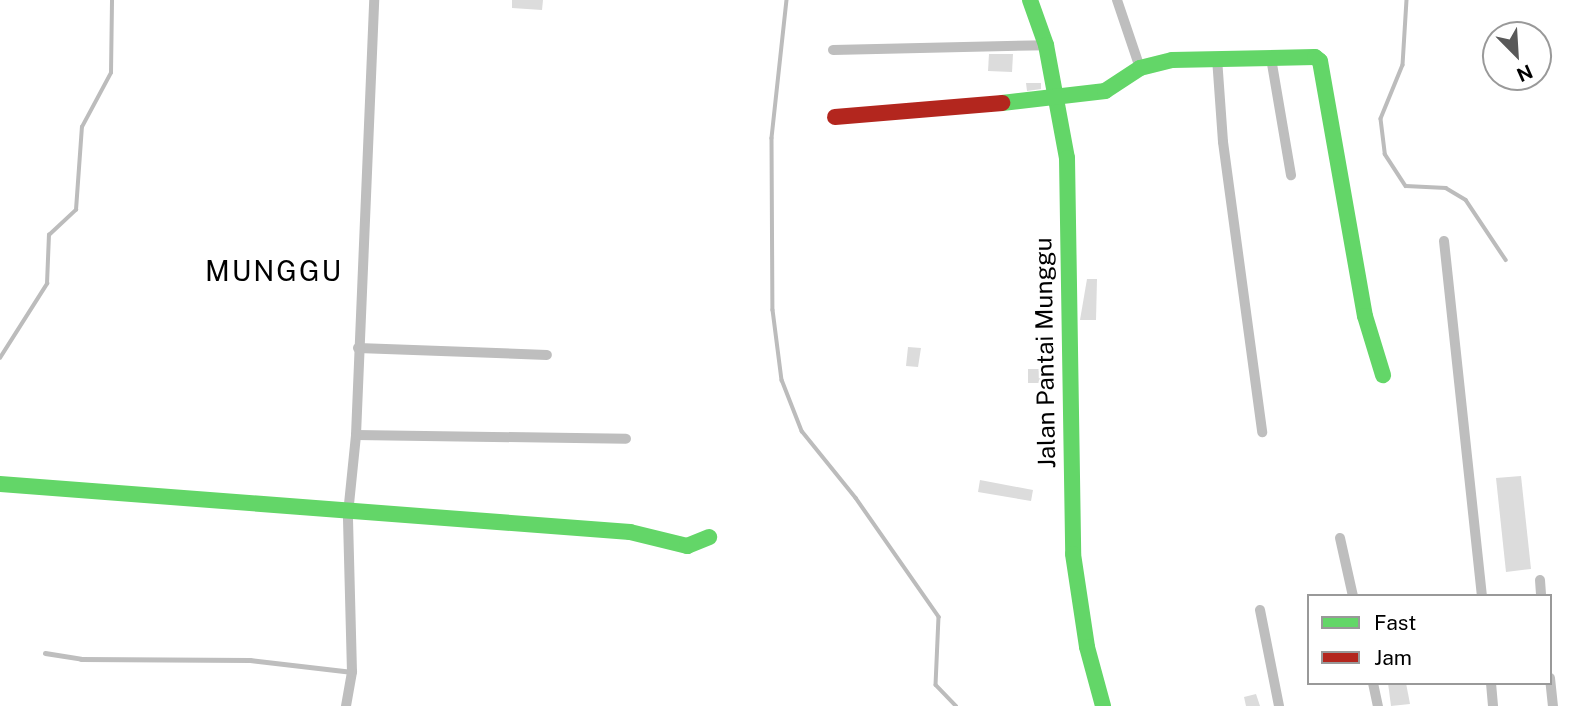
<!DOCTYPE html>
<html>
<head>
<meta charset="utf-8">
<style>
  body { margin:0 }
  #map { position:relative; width:1573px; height:706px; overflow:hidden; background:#fff; font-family:"Public Sans",sans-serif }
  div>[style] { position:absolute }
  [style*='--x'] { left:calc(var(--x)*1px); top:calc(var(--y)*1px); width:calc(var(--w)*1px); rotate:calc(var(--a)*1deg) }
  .stream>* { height:3.5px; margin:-1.75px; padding:0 1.75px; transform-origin:1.75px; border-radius:1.75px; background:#bcbcbc }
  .building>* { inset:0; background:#dcdcdc }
  .lane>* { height:5px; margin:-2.5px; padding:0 2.5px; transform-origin:2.5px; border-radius:2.5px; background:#bebebe }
  .street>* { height:10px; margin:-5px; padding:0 5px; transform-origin:5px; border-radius:5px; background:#bebebe }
  .fast>* { height:16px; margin:-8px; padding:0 8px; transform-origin:8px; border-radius:8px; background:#63d668 }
  .jam>* { height:16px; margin:-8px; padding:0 8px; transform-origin:8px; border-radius:8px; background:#b3261e }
  span { translate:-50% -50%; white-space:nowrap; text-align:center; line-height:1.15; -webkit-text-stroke:5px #fff; paint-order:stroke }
  .street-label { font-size:24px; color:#000 }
  .quarter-label { font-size:28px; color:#000; letter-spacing:2px }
  .legend { position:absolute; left:1307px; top:594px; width:245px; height:91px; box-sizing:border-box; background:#fff; border:2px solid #999; margin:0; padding:9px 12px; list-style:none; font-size:21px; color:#000 }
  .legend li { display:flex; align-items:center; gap:14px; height:35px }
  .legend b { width:35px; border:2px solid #999 }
  .north { position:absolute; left:1482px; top:21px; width:70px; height:70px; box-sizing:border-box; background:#fff; border:2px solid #999; border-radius:50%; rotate:156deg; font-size:19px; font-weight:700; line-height:28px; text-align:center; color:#000 }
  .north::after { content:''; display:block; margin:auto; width:24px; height:32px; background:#595959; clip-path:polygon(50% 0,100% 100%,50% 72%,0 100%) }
</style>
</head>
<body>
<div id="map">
  <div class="stream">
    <i style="--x:787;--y:0;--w:139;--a:96.2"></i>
    <i style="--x:772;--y:138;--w:172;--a:89.7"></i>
    <i style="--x:773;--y:310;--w:71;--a:82.7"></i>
    <i style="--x:782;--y:380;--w:55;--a:68.6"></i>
    <i style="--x:802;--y:431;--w:86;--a:51.1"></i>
    <i style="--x:856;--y:498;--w:145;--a:55.1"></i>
    <i style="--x:939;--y:617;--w:68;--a:92.5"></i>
    <i style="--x:936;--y:685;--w:29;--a:46"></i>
    <i style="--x:1407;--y:0;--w:65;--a:93.5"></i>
    <i style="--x:1403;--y:65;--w:58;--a:112.2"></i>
    <i style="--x:1381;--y:119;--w:35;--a:83"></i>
    <i style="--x:1385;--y:154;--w:38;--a:57"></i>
    <i style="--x:1406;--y:186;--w:40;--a:2.9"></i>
    <i style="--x:1446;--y:188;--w:23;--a:31"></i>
    <i style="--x:1466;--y:200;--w:72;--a:56.3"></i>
    <i style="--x:0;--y:358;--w:88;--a:-57.6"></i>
    <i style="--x:47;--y:284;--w:49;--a:-87.7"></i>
    <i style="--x:49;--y:235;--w:37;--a:-43"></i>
    <i style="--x:76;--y:210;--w:83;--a:-85.9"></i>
    <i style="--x:82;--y:127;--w:61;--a:-61.8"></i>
    <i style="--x:111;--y:73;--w:73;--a:-89.2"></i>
  </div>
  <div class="building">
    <i style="clip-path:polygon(512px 0,543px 0,542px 10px,512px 8px)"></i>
    <i style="clip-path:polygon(989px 54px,1013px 54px,1012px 72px,988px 71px)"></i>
    <i style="clip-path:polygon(1026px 83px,1041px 83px,1041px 89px,1027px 91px)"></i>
    <i style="clip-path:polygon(1087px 279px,1097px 279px,1096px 320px,1080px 320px)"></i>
    <i style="clip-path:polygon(908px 347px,921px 348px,918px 367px,906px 366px)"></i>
    <i style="clip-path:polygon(1028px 369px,1044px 369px,1044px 383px,1028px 383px)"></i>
    <i style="clip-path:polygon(1521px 476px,1531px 569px,1506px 572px,1496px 478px)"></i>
    <i style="clip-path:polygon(980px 480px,1033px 490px,1031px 501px,978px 492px)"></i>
    <i style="clip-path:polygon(1388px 683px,1406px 683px,1410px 704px,1391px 706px)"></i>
    <i style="clip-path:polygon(1256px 694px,1260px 706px,1246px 706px,1244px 697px)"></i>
  </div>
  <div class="lane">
    <i style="--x:45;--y:653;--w:36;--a:9"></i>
    <i style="--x:81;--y:659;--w:169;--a:0.3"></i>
    <i style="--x:250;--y:660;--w:103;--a:6.7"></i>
  </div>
  <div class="street">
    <i style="--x:1117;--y:0;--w:72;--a:71.3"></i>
    <i style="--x:833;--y:50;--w:213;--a:-1.3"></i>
    <i style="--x:1217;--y:58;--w:84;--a:85.9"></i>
    <i style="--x:1223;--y:142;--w:293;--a:82.3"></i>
    <i style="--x:1271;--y:58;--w:119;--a:80.3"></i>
    <i style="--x:1444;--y:241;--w:357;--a:83.9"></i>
    <i style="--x:358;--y:348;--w:189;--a:2.1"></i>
    <i style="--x:356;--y:435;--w:270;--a:0.8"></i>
    <i style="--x:1340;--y:538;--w:59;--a:77.4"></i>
    <i style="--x:1540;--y:580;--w:16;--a:86"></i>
    <i style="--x:1260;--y:610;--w:98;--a:78.8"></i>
    <i style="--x:1550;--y:678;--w:28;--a:84"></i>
    <i style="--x:1373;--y:683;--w:24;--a:78"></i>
    <i style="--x:1491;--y:683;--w:23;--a:85"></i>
    <i style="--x:346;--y:706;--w:35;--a:-80"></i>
    <i style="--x:352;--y:672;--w:158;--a:-91.5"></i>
    <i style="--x:348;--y:514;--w:79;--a:-84.2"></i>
    <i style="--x:356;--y:435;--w:435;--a:-87.6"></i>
  </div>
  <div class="fast">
    <i style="--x:1030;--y:0;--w:48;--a:70.4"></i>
    <i style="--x:1046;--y:45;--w:115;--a:79.5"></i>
    <i style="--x:1067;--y:158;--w:396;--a:89.1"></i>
    <i style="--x:1073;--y:554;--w:94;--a:81.4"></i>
    <i style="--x:1087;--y:647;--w:61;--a:74.8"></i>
    <i style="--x:1002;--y:103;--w:104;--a:-6.6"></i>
    <i style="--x:1105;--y:91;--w:42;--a:-33.3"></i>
    <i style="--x:1140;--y:68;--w:33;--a:-14"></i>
    <i style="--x:1172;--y:60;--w:143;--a:-1.2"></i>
    <i style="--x:1315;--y:57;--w:6;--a:39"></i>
    <i style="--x:1320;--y:61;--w:259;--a:80"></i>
    <i style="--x:1365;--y:316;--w:62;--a:73"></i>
    <i style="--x:0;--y:484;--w:632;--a:4.36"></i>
    <i style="--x:630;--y:532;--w:59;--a:13.8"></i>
    <i style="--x:687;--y:546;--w:24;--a:-22"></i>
  </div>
  <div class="jam">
    <i style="--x:835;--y:117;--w:168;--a:-4.8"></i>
  </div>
  <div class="street-label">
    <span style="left:1045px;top:353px;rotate:-91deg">Jalan Pantai Munggu</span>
  </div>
  <div class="quarter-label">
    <span style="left:274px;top:271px">MUNGGU</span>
  </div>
  <ul class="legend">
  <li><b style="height:9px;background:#63d668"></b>Fast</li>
  <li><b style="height:9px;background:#b3261e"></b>Jam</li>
  </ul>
  <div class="north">N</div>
</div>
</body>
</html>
